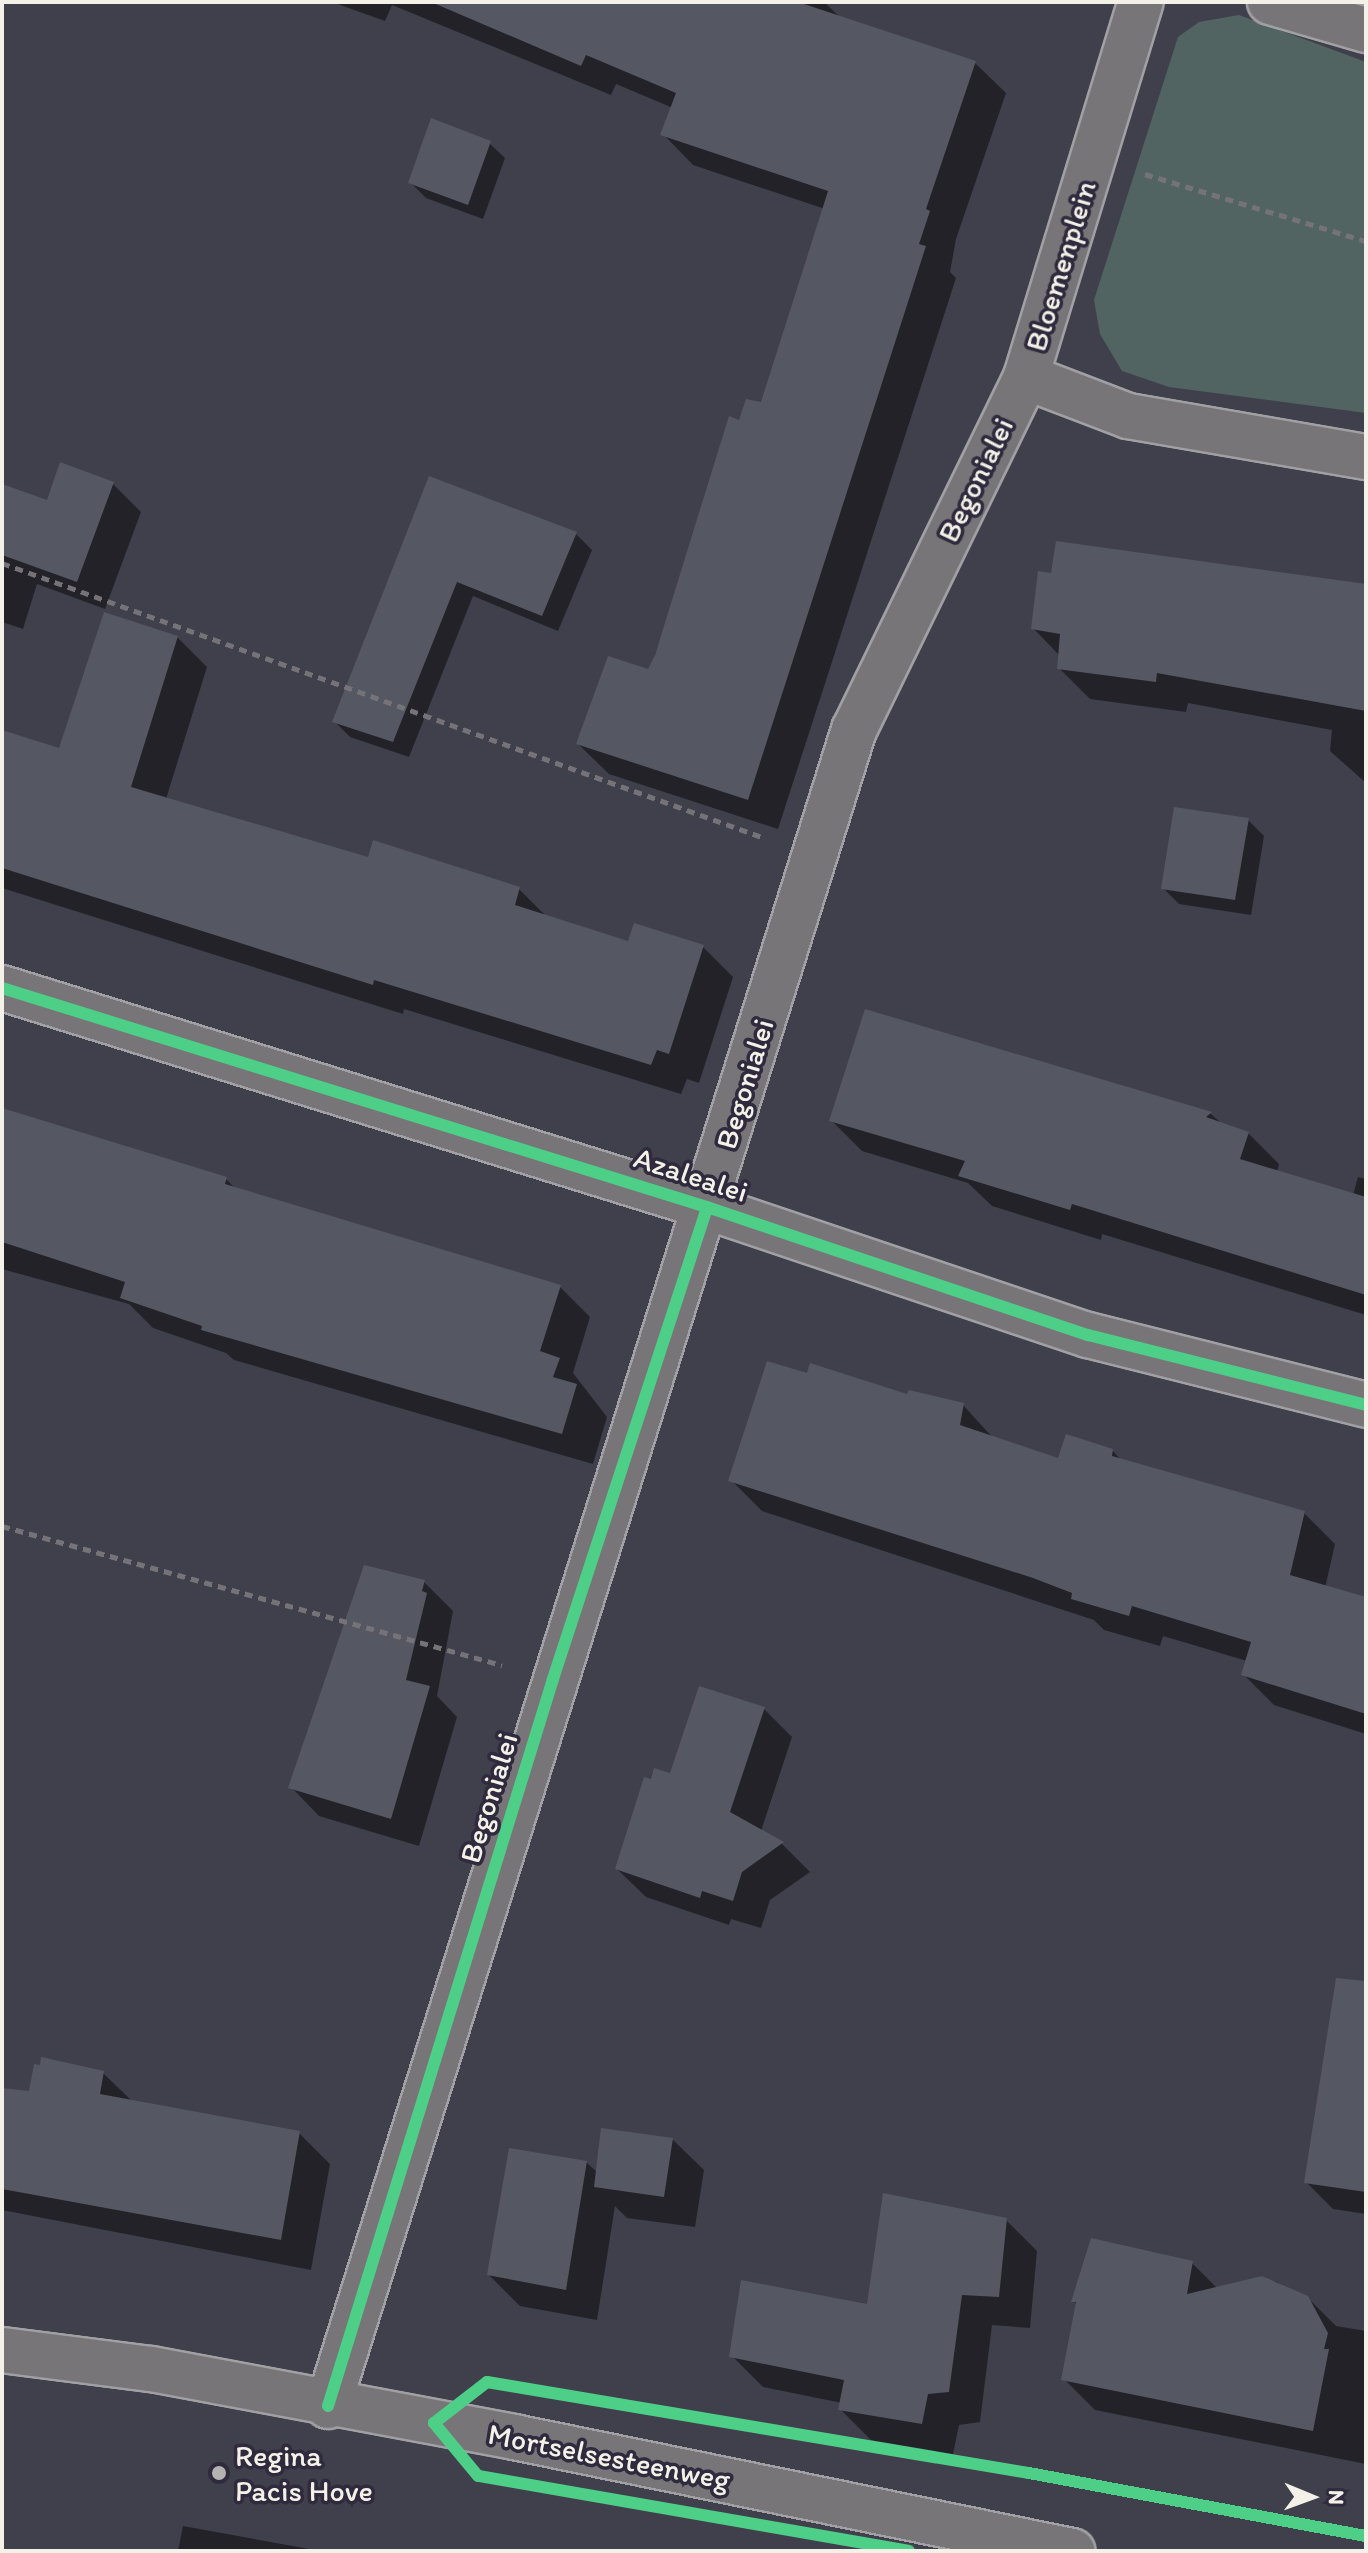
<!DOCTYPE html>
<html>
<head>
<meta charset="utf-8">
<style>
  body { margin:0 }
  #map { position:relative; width:1368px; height:2553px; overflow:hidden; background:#40404c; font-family:Itim,sans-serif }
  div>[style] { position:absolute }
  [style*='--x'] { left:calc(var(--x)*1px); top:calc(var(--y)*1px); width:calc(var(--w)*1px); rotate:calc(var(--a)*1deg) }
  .green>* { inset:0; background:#516462 }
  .shadow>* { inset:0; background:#0007 }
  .building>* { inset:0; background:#555762 }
  .path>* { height:5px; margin-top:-2.5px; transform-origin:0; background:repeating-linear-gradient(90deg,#757377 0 8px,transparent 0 14px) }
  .roads { filter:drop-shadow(2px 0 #a1a0a4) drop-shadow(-2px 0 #a1a0a4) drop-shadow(0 2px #a1a0a4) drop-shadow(0 -2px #a1a0a4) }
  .minor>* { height:44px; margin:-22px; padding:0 22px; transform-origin:22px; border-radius:22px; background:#777577 }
  .cycleway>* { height:12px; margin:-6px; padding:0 6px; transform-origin:6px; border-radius:6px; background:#4dcf88 }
  .dots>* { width:22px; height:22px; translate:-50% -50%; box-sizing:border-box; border:4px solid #2f2a3d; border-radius:50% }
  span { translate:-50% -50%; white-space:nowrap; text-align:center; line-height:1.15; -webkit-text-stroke:7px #2f2a3d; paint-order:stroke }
  .street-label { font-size:30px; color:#f4f1e8 }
  .poi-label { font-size:30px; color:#f4f1e8 }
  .left { translate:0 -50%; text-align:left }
  .frame { position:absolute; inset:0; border:4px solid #f4f1e8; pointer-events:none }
  .north { position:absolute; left:1272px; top:2457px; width:80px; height:80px; -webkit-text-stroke:6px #2f2a3d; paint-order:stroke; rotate:91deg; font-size:22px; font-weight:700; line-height:32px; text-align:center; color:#f4f1e8 }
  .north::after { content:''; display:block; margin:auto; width:28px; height:36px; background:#f4f1e8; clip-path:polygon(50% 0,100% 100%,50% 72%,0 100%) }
</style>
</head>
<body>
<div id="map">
  <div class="green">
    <i style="clip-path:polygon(1239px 15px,1366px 62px,1366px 413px,1169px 387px,1122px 371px,1100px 334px,1094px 300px,1178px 37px,1199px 22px)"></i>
  </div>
  <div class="shadow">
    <i style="clip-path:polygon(332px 2px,824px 2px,841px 18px,975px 63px,1006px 93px,956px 239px,950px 272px,956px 278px,778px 829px,609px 774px,578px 744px,649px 671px,740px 422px,763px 405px,825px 209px,693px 165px,663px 134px,673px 108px,616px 84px,611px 95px,392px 5px,385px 21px)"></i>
    <i style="clip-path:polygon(489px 143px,505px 158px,483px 219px,426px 198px,410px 182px)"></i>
    <i style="clip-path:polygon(430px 479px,576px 534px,592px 550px,558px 631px,473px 596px,409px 757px,350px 737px,334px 721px)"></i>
    <i style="clip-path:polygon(113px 484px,141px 512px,105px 609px,37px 584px,23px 629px,2px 622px,2px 486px,48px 503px)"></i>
    <i style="clip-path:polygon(1366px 587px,1366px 783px,1330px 751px,1332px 730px,1188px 703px,1186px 712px,1090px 699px,1059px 668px,1060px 656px,1033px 628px)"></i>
    <i style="clip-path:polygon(177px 637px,207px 667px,166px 799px,370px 860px,519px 889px,548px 918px,629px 943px,703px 947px,733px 977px,699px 1083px,687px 1079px,681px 1094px,404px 1009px,403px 1014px,2px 888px,2px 733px,60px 750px)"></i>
    <i style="clip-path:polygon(1248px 820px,1264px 836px,1251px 915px,1179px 904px,1163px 888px)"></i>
    <i style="clip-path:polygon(866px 1012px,1211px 1114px,1222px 1124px,1248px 1133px,1279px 1164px,1277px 1172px,1353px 1195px,1358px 1177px,1366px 1179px,1366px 1315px,1102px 1234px,1101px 1240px,992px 1206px,968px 1183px,862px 1151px,831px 1120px)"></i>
    <i style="clip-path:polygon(2px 1109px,226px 1179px,236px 1189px,559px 1286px,590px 1317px,573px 1373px,607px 1417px,593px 1464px,234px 1360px,226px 1353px,153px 1328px,129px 1304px,2px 1269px)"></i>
    <i style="clip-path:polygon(808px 1376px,963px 1405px,994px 1439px,1060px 1460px,1112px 1450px,1122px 1461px,1304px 1513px,1335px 1544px,1325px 1588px,1366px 1599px,1366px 1734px,1274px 1705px,1243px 1674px,1247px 1661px,1163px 1636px,1160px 1646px,1104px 1630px,1094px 1620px,762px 1511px,731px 1480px)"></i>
    <i style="clip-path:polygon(424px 1582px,453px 1611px,437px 1696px,457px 1717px,419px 1846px,319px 1816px,291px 1787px)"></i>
    <i style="clip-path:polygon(764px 1709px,792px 1737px,761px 1831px,782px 1844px,810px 1872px,770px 1900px,761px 1928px,731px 1919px,729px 1925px,646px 1897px,617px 1869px,652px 1782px,671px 1776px)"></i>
    <i style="clip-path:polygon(1366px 2007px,1366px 2214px,1333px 2209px,1306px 2182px)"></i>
    <i style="clip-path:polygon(103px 2073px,133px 2102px,299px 2133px,330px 2164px,311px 2270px,2px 2210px,2px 2090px,30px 2094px)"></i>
    <i style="clip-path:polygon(672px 2139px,704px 2170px,695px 2227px,627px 2218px,615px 2206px,597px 2320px,520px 2306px,489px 2275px,586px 2162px,598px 2173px)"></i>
    <i style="clip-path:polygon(1006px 2220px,1037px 2251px,1030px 2328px,992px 2325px,980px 2422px,959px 2425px,953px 2454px,871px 2440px,840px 2409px,842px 2403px,763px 2387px,732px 2356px,868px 2306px)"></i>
    <i style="clip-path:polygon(1192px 2263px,1218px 2289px,1262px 2279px,1277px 2282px,1312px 2302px,1336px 2326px,1366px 2331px,1366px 2464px,1095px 2410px,1064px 2379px,1078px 2305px,1073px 2301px)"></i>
    <i style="clip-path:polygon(183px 2526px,320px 2551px,178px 2551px)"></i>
  </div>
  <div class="building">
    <i style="clip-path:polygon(431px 2px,798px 2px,976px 61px,926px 209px,930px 211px,919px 244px,926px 246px,748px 800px,576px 744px,608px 656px,648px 669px,655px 655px,729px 416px,739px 420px,746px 399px,761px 402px,828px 191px,660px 135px,676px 93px,586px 55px,581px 66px)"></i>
    <i style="clip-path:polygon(431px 118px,491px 141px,468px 205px,408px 183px)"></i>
    <i style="clip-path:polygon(60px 462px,114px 482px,77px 582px,2px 555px,2px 484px,47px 500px)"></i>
    <i style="clip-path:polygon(429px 476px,577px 532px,542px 616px,457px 582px,393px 742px,332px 722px)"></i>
    <i style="clip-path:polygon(1056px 541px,1366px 584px,1366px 711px,1157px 673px,1156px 682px,1057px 669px,1060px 634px,1031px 629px,1038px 571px,1051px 573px)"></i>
    <i style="clip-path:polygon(104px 612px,178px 636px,131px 787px,368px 857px,373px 840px,520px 887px,515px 905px,628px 941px,634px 923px,704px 945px,669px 1054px,657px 1050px,651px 1065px,374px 980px,373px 985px,2px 868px,2px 730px,59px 748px)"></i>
    <i style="clip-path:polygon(1174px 807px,1249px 818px,1235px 900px,1161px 889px)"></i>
    <i style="clip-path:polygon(865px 1009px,1212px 1112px,1206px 1117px,1249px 1132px,1240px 1159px,1366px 1197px,1366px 1295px,1072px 1204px,1070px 1210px,958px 1176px,965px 1161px,829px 1121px)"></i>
    <i style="clip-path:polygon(2px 1108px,227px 1177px,225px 1184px,561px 1285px,540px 1351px,560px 1358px,553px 1377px,577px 1384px,562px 1434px,201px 1330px,202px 1326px,120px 1298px,125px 1282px,2px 1242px)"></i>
    <i style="clip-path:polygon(767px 1361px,807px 1373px,810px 1363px,907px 1394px,909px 1390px,964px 1403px,960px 1425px,1058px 1458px,1066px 1434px,1113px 1449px,1112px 1456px,1305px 1511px,1290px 1575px,1366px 1597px,1366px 1714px,1241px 1675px,1251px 1642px,1132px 1606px,1129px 1616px,1071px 1599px,1072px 1593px,1033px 1578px,728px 1481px)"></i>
    <i style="clip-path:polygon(364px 1565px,425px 1580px,422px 1591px,427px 1593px,406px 1680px,430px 1686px,391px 1819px,288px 1788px)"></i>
    <i style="clip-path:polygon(699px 1686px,765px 1707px,730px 1812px,784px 1842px,742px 1872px,733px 1901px,702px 1891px,700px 1898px,615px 1869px,644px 1777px,651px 1779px,654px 1768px,670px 1773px)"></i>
    <i style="clip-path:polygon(1336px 1978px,1366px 1981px,1366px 2192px,1304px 2183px)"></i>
    <i style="clip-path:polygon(41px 2057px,104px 2071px,100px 2094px,300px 2131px,281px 2240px,2px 2189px,2px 2088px,29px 2091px,34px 2064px,40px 2065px)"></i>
    <i style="clip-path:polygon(601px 2128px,673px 2138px,664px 2197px,594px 2187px)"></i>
    <i style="clip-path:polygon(509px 2148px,587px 2161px,566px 2290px,487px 2275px)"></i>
    <i style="clip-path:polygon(883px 2193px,1007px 2218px,999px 2297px,962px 2295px,949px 2392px,928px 2394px,922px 2424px,838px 2410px,844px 2380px,729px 2357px,741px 2280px,867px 2304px)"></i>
    <i style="clip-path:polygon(1091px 2238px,1193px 2261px,1187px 2294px,1262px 2276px,1308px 2296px,1328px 2333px,1324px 2349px,1329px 2349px,1313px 2431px,1061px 2380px,1076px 2302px,1071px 2302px)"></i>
  </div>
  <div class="path">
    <i style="--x:1145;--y:174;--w:231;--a:16.9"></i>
    <i style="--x:2;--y:563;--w:808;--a:19.83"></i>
    <i style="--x:2;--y:1526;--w:519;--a:15.54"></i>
  </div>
  <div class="roads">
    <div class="minor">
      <i style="--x:1270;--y:2;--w:100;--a:16.3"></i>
      <i style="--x:1026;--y:377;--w:109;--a:20.9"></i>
      <i style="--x:1128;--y:416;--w:242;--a:9.8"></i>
      <i style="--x:2;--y:988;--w:738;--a:17.26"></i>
      <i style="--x:707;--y:1207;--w:402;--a:18.6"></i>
      <i style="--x:1088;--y:1335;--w:287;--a:14.1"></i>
      <i style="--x:2;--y:2350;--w:150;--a:7.3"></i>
      <i style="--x:151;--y:2369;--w:369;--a:10.6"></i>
      <i style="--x:514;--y:2437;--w:570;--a:11.55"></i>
      <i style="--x:328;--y:2406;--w:1757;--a:-72.58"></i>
      <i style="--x:854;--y:730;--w:393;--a:-64"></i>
      <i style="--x:1026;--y:377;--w:392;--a:-73"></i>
    </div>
  </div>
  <div class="cycleway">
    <i style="--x:2;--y:988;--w:738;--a:17.26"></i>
    <i style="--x:707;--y:1207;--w:402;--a:18.6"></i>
    <i style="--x:1088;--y:1335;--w:287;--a:14.1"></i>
    <i style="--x:328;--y:2406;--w:761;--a:-72.8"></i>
    <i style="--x:553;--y:1679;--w:496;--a:-71.9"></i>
    <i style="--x:909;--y:2551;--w:437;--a:-170.1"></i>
    <i style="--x:478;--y:2476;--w:69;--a:-129.7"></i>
    <i style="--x:434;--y:2423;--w:67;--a:-37.7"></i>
    <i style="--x:487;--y:2382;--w:550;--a:9.53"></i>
    <i style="--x:1029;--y:2473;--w:343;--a:10.6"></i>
  </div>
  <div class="dots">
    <i style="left:219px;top:2473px;background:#b5b3b1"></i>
  </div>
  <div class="street-label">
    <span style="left:1061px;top:266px;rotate:-73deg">Bloemenplein</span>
    <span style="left:976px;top:480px;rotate:-64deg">Begonialei</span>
    <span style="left:745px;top:1084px;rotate:-73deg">Begonialei</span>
    <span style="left:691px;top:1175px;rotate:18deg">Azalealei</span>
    <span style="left:489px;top:1798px;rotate:-73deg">Begonialei</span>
    <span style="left:609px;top:2457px;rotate:11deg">Mortselsesteenweg</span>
  </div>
  <div class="poi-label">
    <span class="left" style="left:235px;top:2473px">Regina<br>Pacis Hove</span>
  </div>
  <div class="frame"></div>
  <div class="north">N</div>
</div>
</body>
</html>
